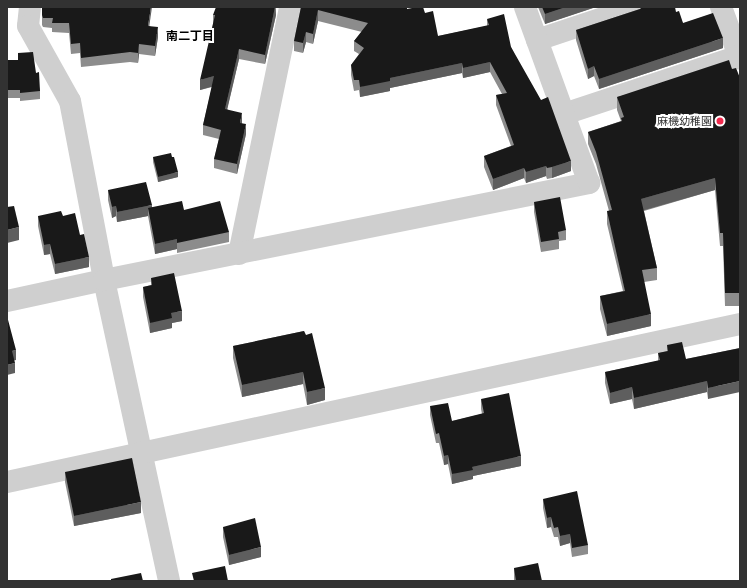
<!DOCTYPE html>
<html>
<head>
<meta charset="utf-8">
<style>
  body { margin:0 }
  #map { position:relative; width:747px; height:588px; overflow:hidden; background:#fff; font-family:Ubuntu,"Noto Sans JP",sans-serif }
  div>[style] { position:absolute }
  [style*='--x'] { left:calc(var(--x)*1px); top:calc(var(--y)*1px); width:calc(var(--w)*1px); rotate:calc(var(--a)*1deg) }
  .minor>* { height:22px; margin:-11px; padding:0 11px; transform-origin:11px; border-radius:11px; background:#cfcfcf }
  .wall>* { inset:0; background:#8c8c8c }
  .shaded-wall>* { inset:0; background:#5e5e5e }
  .building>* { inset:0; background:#191919 }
  .dots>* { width:11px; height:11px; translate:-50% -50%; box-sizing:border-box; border:2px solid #fff; border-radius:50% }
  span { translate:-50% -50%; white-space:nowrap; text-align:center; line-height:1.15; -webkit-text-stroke:4px #fff; paint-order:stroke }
  .poi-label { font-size:11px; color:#323232 }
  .right { translate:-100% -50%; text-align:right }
  .neighbourhood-label { font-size:12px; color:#000; font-weight:700 }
  .frame { position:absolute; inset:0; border:8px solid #323232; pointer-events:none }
</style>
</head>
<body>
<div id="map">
  <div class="minor">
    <i style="--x:30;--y:7;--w:19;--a:96"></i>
    <i style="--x:28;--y:26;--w:86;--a:60.8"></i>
    <i style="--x:70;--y:101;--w:182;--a:79.2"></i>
    <i style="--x:104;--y:280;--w:308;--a:77.8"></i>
    <i style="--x:721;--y:7;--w:55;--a:69.9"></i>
    <i style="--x:537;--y:40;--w:104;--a:-18.4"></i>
    <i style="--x:564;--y:114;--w:184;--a:-18.3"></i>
    <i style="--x:239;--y:254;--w:252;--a:-78.3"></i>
    <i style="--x:7;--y:301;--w:99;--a:-12.2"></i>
    <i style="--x:104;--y:280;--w:495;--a:-11.3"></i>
    <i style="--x:589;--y:183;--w:187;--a:-110"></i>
    <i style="--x:7;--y:482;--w:750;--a:-12.16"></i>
  </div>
  <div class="wall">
    <i style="clip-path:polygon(276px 7px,276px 15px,265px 64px,239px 59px,227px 109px,242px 123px,246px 134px,237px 174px,214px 168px,214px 159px,219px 139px,203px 135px,203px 125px,212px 87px,200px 90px,213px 24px,213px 15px)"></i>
    <i style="clip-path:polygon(301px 7px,407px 9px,425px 13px,438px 36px,487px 26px,487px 19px,511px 47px,571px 171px,552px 178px,547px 179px,546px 176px,526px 183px,524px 178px,493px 190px,484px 167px,484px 156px,511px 146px,496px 105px,496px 95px,502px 94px,490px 72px,463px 78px,462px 73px,390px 88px,390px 91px,360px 97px,359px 90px,354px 91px,351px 75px,351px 65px,359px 54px,354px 51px,354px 41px,362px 32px,318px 21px,313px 44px,306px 42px,303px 53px,294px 51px,294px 41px)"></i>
    <i style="clip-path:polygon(538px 7px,596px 7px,545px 24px)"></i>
    <i style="clip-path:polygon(640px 9px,676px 12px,683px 23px,723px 48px,599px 89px,594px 76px,588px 79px,576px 40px,576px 30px)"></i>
    <i style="clip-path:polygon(42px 15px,150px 26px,158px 37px,155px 56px,139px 54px,138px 63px,130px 62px,81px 67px,80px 53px,71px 54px,69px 33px,52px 32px,52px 28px,43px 27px,42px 25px)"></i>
    <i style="clip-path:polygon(18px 53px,36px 73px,40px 91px,40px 99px,20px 101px,20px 98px,7px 98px,7px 60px,18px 60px)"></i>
    <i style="clip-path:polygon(732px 69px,740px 78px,740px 306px,725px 306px,723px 246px,720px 246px,715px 190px,644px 211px,657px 268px,657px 280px,644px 282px,651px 326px,607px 336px,600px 309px,600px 296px,623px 291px,607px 224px,607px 211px,609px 211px,596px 164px,588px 144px,588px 132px,621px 121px,617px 110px,617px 97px)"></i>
    <i style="clip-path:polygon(153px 157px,178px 177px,158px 182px,153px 162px)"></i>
    <i style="clip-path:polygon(108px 190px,152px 207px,184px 210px,229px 232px,229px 242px,177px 253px,177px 249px,155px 254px,148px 216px,117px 222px,116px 216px,112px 218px,108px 200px)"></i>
    <i style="clip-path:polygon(534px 202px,566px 230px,566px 240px,559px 241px,559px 249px,541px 252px,534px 212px)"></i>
    <i style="clip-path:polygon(38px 216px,63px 216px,89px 267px,55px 274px,50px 254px,44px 255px,38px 226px)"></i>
    <i style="clip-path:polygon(151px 278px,182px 321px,172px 323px,172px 328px,150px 333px,143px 297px,143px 287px,151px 285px)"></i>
    <i style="clip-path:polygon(304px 331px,325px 400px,307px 405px,303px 384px,242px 397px,233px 358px,233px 346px)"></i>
    <i style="clip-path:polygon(667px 345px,686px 359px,740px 348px,708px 399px,707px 392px,634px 409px,632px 399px,610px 404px,605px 383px,605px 372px,658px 361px,658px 353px,667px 351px)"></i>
    <i style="clip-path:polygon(481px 399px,521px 466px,473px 476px,473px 479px,452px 484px,448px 464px,444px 465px,439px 443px,436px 443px,430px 415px,430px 406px,452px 421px,482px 414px,481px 409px)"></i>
    <i style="clip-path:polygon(65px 472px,141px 513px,74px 526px,65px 482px)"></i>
    <i style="clip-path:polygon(543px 499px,588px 545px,588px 554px,572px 557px,570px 543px,560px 546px,558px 537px,554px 537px,551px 527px,547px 528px,543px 508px)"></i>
    <i style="clip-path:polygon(223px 527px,261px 557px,229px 565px,223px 537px)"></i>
    <i style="clip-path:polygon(514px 568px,542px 581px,514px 581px)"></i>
  </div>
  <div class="shaded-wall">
    <i style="clip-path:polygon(151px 7px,152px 7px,148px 35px,148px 26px)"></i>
    <i style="clip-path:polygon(275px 7px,276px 15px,265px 64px,265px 55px)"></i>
    <i style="clip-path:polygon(566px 7px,596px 7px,545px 24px,545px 14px)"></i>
    <i style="clip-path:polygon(318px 10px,318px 21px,313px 44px,313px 34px)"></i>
    <i style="clip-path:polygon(158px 27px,158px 37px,155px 56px,155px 46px)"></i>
    <i style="clip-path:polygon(306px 32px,306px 42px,303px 53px,303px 43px)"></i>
    <i style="clip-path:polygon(723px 38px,723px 48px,599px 89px,599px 79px)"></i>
    <i style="clip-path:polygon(139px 44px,139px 54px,138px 63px,138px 53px)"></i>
    <i style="clip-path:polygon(239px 49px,239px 59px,225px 119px,225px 109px)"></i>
    <i style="clip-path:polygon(490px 62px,490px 72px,463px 78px,463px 68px)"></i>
    <i style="clip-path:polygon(462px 63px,462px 73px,390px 88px,390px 91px,360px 97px,360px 87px,390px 78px)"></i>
    <i style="clip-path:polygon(594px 66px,594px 76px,588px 79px,588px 69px)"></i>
    <i style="clip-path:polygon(214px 76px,214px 86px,200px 90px,200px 80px)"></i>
    <i style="clip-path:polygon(242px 113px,242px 123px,240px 133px,240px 123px)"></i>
    <i style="clip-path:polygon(246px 124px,246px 134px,237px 174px,237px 164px)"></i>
    <i style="clip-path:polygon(571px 161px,571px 171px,552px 178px,552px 167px)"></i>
    <i style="clip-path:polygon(546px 166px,546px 176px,526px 183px,526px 172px)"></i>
    <i style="clip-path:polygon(524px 168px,524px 178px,493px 190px,493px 179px)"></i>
    <i style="clip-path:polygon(178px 172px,178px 177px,158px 182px,158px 177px)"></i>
    <i style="clip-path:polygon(715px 178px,715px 190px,641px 211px,641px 199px)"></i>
    <i style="clip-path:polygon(152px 205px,152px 215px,148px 208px,148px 216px,117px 222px,117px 212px)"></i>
    <i style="clip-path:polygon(116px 206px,116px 216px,112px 218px,112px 207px)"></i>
    <i style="clip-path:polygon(19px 227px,19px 240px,7px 243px,7px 230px)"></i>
    <i style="clip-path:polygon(177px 239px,177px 249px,155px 254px,155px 244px)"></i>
    <i style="clip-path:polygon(50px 244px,50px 254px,44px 255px,44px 245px)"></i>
    <i style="clip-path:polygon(89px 257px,89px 267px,55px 274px,55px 264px)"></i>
    <i style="clip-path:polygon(182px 311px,182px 321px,172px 323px,172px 328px,150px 333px,150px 323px,171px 313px)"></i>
    <i style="clip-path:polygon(651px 314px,651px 326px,607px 336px,607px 324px)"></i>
    <i style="clip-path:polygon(16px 350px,16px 360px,12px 361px,12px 351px)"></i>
    <i style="clip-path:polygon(15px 363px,15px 373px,7px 375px,7px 365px)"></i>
    <i style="clip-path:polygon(303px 372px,303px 384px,242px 397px,242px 385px)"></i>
    <i style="clip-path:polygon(707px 381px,707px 392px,634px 409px,634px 398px)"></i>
    <i style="clip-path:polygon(740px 381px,740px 392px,708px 399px,708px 388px)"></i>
    <i style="clip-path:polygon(632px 387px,632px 399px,610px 404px,610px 393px)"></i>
    <i style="clip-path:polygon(325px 388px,325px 400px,307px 405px,307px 392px)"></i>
    <i style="clip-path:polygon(448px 455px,448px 464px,444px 465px,444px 456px)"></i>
    <i style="clip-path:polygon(521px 456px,521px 466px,473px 476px,473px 479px,452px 484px,452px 474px,472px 467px)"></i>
    <i style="clip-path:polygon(141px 502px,141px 513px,74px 526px,74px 516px)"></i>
    <i style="clip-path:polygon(551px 517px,551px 527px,547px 528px,547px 518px)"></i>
    <i style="clip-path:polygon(570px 534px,570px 543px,560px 546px,560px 536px)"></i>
    <i style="clip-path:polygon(261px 547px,261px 557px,229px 565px,229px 555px)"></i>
  </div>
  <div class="building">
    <i style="clip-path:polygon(42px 7px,151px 7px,148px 26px,158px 27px,155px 46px,139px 44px,138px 53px,130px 52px,81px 58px,80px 43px,71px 44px,69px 23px,52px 23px,53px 18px,43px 18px,42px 15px)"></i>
    <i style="clip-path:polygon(216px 7px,275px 7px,265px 55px,239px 49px,225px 109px,242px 113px,240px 123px,246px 124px,237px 164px,214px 159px,221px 130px,203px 125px,214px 76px,200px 80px,215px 15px,213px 15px)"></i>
    <i style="clip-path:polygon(301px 7px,407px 7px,407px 9px,417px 7px,423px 7px,425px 13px,433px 11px,438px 36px,489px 25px,487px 19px,504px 14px,511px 47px,541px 100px,548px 97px,571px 161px,552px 167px,547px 168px,546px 166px,526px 172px,524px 168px,493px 179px,484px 156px,514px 145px,496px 95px,507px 93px,490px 62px,463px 68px,462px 63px,390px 78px,390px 81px,360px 87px,359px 80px,354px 80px,351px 65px,364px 48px,354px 41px,368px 23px,318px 10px,313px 34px,306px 32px,303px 43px,294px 41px)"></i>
    <i style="clip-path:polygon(542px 7px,566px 7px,545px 14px)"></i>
    <i style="clip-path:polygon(642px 7px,675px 7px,676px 12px,679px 11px,683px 23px,713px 13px,723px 38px,599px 79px,594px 66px,588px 69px,576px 30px,640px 9px)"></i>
    <i style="clip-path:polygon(33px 52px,36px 73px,39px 72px,40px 91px,20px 93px,20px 90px,7px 90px,7px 60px,18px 60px,18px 53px)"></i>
    <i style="clip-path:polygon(729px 60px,732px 69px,736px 68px,740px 78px,740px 293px,725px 293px,723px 233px,720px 233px,715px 178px,641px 199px,657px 268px,642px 270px,651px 314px,607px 324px,600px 296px,625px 291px,607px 211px,612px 210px,596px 152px,588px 132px,622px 121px,621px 118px,624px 117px,617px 97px)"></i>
    <i style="clip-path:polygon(171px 153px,172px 157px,174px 157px,178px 172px,158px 177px,153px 157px)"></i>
    <i style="clip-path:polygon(146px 182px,152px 205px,117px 212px,116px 206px,112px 207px,108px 190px)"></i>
    <i style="clip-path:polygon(560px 197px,566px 230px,558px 232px,559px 239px,541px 242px,534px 202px)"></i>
    <i style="clip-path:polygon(182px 201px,184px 210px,220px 201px,229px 232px,177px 243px,177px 239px,155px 244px,148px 208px)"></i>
    <i style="clip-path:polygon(14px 206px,19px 227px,7px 230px,7px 207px)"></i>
    <i style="clip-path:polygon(61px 211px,63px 216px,75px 213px,80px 235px,84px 234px,89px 257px,55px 264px,50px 244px,44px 245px,38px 216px)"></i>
    <i style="clip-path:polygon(174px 273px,182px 311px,171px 313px,172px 318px,150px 323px,143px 287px,152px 285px,151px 278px)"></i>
    <i style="clip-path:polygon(7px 316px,16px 350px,12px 351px,15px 363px,7px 365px)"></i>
    <i style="clip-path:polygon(304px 331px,306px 335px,312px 333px,325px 388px,307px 392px,303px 372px,242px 385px,233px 346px)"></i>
    <i style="clip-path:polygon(682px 342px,686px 359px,740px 348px,740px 381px,708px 388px,707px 381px,634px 398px,632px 387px,610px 393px,605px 372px,660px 360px,658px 353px,668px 351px,667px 345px)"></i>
    <i style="clip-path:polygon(509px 393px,521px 456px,472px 467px,473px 470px,452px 474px,448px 455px,444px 456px,439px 433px,436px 434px,430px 406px,448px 403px,452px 421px,484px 413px,481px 399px)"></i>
    <i style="clip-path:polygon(132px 458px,141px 502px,74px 516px,65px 472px)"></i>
    <i style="clip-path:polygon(577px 491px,588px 545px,572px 548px,570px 534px,560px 536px,558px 527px,554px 528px,551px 517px,547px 518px,543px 499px)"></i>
    <i style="clip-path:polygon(255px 518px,261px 547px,229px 555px,223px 527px)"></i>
    <i style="clip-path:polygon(538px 563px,542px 581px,516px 581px,514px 568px)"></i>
    <i style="clip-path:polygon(225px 566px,228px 581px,194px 581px,192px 573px)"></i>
    <i style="clip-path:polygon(141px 573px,143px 581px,111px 581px,111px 579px)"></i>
  </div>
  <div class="dots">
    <i style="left:720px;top:121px;background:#f22b4e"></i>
  </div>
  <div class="poi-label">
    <span class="right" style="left:712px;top:121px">麻機幼稚園</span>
  </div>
  <div class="neighbourhood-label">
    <span style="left:190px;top:36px">南二丁目</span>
  </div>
  <div class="frame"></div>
</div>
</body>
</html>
